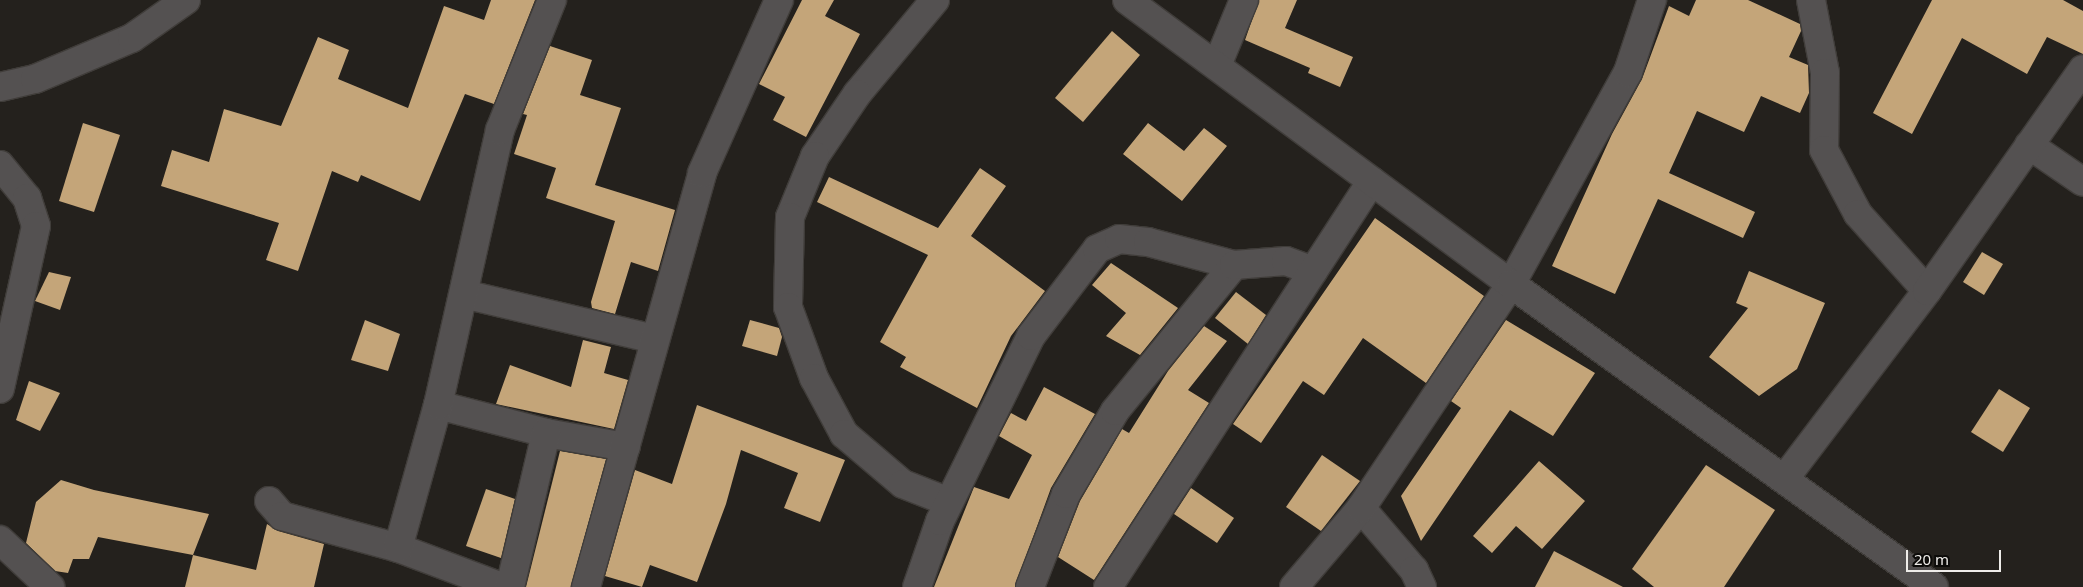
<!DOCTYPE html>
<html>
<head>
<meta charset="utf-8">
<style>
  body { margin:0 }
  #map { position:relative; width:2083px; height:587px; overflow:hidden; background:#24211d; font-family:"Noto Sans",sans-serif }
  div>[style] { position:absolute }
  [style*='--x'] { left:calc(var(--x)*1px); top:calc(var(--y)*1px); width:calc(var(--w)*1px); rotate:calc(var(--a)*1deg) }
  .building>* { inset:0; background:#c4a579 }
  .roads { filter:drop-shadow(1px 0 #403d3a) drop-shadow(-1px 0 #403d3a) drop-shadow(0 1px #403d3a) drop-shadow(0 -1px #403d3a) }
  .minor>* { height:28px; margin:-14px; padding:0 14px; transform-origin:14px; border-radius:14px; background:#545151 }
  .tertiary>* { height:28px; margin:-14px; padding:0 14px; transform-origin:14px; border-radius:14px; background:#545151 }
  span { translate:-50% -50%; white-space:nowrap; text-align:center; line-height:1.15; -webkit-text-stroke:5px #0c0b09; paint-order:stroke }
  .scale { position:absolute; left:1906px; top:550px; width:95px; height:22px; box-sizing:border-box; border:2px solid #eeece9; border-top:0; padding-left:6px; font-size:15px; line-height:18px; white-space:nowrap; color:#eeece9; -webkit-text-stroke:4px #0c0b09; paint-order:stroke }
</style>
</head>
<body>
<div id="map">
  <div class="building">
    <i style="clip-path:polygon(491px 0,535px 0,494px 104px,465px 94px,420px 201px,361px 175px,358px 182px,332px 171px,298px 271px,266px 260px,279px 223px,161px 186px,172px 150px,209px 162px,224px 109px,281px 126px,318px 37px,349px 50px,338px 79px,408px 108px,444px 6px,484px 20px)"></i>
    <i style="clip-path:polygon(802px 0,834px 0,825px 16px,860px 34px,806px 137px,773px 120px,785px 97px,759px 84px)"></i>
    <i style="clip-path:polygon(1259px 0,1297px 0,1285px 28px,1353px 57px,1340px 87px,1308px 73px,1310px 68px,1245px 40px)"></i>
    <i style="clip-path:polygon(1696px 0,1748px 0,1800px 24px,1801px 31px,1789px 57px,1808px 65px,1809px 93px,1800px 113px,1761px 96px,1744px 132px,1697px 111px,1669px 173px,1755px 212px,1743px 238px,1658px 199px,1615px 294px,1552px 266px,1612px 134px,1642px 79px,1669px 6px,1689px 16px)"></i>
    <i style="clip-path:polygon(1932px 0,2063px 0,2083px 11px,2083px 54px,2047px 37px,2027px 74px,1962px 38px,1912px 134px,1873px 113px)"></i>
    <i style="clip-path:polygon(1112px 31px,1140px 55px,1083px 122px,1055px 98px)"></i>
    <i style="clip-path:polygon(550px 46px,592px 60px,580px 95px,621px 108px,595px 185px,675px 210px,658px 271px,631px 262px,615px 314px,592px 308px,591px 302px,615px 221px,546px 198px,556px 168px,514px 154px,527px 115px,523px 114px)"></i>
    <i style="clip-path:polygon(83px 123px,120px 135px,94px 212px,59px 201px)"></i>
    <i style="clip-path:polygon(1148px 123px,1184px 151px,1204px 128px,1227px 146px,1182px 201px,1123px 154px)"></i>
    <i style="clip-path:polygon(980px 168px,1006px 186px,971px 236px,1045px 291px,1011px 336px,977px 408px,900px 367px,906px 357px,880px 342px,928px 255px,817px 202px,829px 177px,938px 228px)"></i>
    <i style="clip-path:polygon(1375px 218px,1484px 296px,1426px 383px,1363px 338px,1324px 395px,1303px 381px,1261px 443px,1233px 424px)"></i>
    <i style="clip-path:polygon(1982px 252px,2003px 264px,1984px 295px,1963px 282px)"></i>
    <i style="clip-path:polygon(1111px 263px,1178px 308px,1140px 355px,1106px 336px,1126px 313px,1092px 285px)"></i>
    <i style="clip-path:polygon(1749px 271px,1825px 303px,1797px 369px,1759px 396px,1709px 357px,1748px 308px,1736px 303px)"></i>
    <i style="clip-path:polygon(49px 272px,71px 277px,60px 310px,35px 301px)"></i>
    <i style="clip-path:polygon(1236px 292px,1266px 315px,1248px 344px,1215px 318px)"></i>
    <i style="clip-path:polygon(365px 320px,400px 334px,388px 371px,351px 360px)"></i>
    <i style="clip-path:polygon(750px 320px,779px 328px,782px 337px,777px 356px,742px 346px)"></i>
    <i style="clip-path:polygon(1506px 320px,1595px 373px,1553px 436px,1510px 410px,1421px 541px,1401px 496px,1461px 408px,1451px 401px)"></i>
    <i style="clip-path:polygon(1204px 326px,1227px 341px,1188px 390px,1209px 403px,1094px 580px,1058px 557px,1080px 501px,1122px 429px,1129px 433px,1168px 371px)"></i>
    <i style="clip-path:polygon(583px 340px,611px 347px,604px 373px,628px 380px,614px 429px,496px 404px,510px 365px,571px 387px)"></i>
    <i style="clip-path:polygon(29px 381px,60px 393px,40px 431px,16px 420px)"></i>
    <i style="clip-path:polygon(1044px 387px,1095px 414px,1051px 488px,1015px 587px,934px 587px,974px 487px,1009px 499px,1032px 455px,999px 436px,1011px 413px,1026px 421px)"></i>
    <i style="clip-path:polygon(1999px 389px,2030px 408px,2003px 452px,1971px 432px)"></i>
    <i style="clip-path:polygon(697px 405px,845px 460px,820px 522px,784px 508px,798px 473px,741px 450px,726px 504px,697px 582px,650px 565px,642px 587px,605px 576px,635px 470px,672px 484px)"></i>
    <i style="clip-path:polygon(560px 451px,606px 459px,571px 587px,526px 587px)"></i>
    <i style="clip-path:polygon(1322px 455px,1360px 481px,1321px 531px,1286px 507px)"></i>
    <i style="clip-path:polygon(1539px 461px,1585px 501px,1542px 549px,1516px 526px,1492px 553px,1473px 536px)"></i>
    <i style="clip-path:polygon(1706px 465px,1775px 510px,1724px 587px,1654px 587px,1632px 569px)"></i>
    <i style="clip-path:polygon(61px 480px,94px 490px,209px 514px,193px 555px,98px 537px,89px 559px,73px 559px,68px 573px,55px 571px,26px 543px,36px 502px)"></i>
    <i style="clip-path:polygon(1191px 488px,1234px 518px,1217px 543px,1174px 514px)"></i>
    <i style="clip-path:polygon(486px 489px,515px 499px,501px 558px,466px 546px)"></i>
    <i style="clip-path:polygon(267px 524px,278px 531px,324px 544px,314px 587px,185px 587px,193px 555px,256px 570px)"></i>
    <i style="clip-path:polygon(1554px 551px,1623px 587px,1535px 587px)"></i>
  </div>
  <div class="roads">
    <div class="minor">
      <i style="--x:935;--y:0;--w:122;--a:129.7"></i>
      <i style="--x:857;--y:94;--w:75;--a:124.1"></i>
      <i style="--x:815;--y:156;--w:66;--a:112.3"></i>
      <i style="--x:790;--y:217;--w:90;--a:91.3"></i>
      <i style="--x:788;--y:307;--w:76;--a:69.9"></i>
      <i style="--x:814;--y:378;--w:64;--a:61.8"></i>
      <i style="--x:844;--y:434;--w:77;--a:40.3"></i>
      <i style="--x:903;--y:484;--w:49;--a:21.4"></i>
      <i style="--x:1811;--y:0;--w:74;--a:79.1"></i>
      <i style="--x:1825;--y:73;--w:77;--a:90.7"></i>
      <i style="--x:1824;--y:150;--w:72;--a:62"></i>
      <i style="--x:1858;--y:214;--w:103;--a:48.1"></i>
      <i style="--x:1218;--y:63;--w:68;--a:-67.6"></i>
      <i style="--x:0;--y:87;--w:36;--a:-13"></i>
      <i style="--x:35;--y:79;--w:105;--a:-22.9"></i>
      <i style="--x:132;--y:38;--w:66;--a:-35.1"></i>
      <i style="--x:2029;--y:145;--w:65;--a:34.4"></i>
      <i style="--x:0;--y:165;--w:43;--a:50.7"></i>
      <i style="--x:27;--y:198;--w:29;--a:72"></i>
      <i style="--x:36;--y:226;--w:167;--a:102.5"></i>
      <i style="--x:464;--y:294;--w:195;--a:13.3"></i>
      <i style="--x:438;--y:405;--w:112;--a:14.5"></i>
      <i style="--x:546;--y:433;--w:81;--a:9.9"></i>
      <i style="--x:1785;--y:478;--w:235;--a:-52.8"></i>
      <i style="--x:1927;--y:291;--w:271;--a:-54.9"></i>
      <i style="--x:269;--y:501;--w:20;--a:49"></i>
      <i style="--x:282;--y:516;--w:120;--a:15.4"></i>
      <i style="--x:1361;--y:508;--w:82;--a:49.5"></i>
      <i style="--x:1414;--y:570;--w:19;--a:65"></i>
      <i style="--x:0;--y:540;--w:69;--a:43.2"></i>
      <i style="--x:502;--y:587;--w:111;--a:-159.4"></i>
      <i style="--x:398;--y:548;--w:148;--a:-74.4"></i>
      <i style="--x:438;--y:405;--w:282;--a:-77.3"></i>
      <i style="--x:500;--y:130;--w:140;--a:-68.2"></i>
      <i style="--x:510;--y:587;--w:158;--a:-76.8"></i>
      <i style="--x:586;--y:587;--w:430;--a:-74.3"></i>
      <i style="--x:702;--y:173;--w:189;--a:-66"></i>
      <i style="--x:917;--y:587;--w:70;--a:-70.8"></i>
      <i style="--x:940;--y:521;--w:206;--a:-63.8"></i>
      <i style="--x:1031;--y:336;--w:109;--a:-52.8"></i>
      <i style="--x:1097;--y:249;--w:24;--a:-24"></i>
      <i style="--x:1119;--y:239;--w:29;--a:6"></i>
      <i style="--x:1148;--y:242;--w:89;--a:15"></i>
      <i style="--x:1030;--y:587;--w:100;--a:-68.8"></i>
      <i style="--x:1066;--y:494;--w:96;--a:-59.4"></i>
      <i style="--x:1115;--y:411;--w:188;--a:-50.8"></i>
      <i style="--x:1234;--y:265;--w:52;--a:-4.4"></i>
      <i style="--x:1286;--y:261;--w:29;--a:20"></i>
      <i style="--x:1108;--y:587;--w:484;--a:-57"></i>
      <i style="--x:1294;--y:587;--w:104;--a:-49.7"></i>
      <i style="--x:1361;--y:508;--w:270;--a:-56.2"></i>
      <i style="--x:1511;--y:284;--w:242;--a:-61.1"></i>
      <i style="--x:1628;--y:72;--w:76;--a:-71.6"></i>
    </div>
    <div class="tertiary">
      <i style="--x:1127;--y:0;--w:478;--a:36.5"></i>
      <i style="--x:1511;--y:284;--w:520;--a:35.61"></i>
    </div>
  </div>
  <div class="scale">20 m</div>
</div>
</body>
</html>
